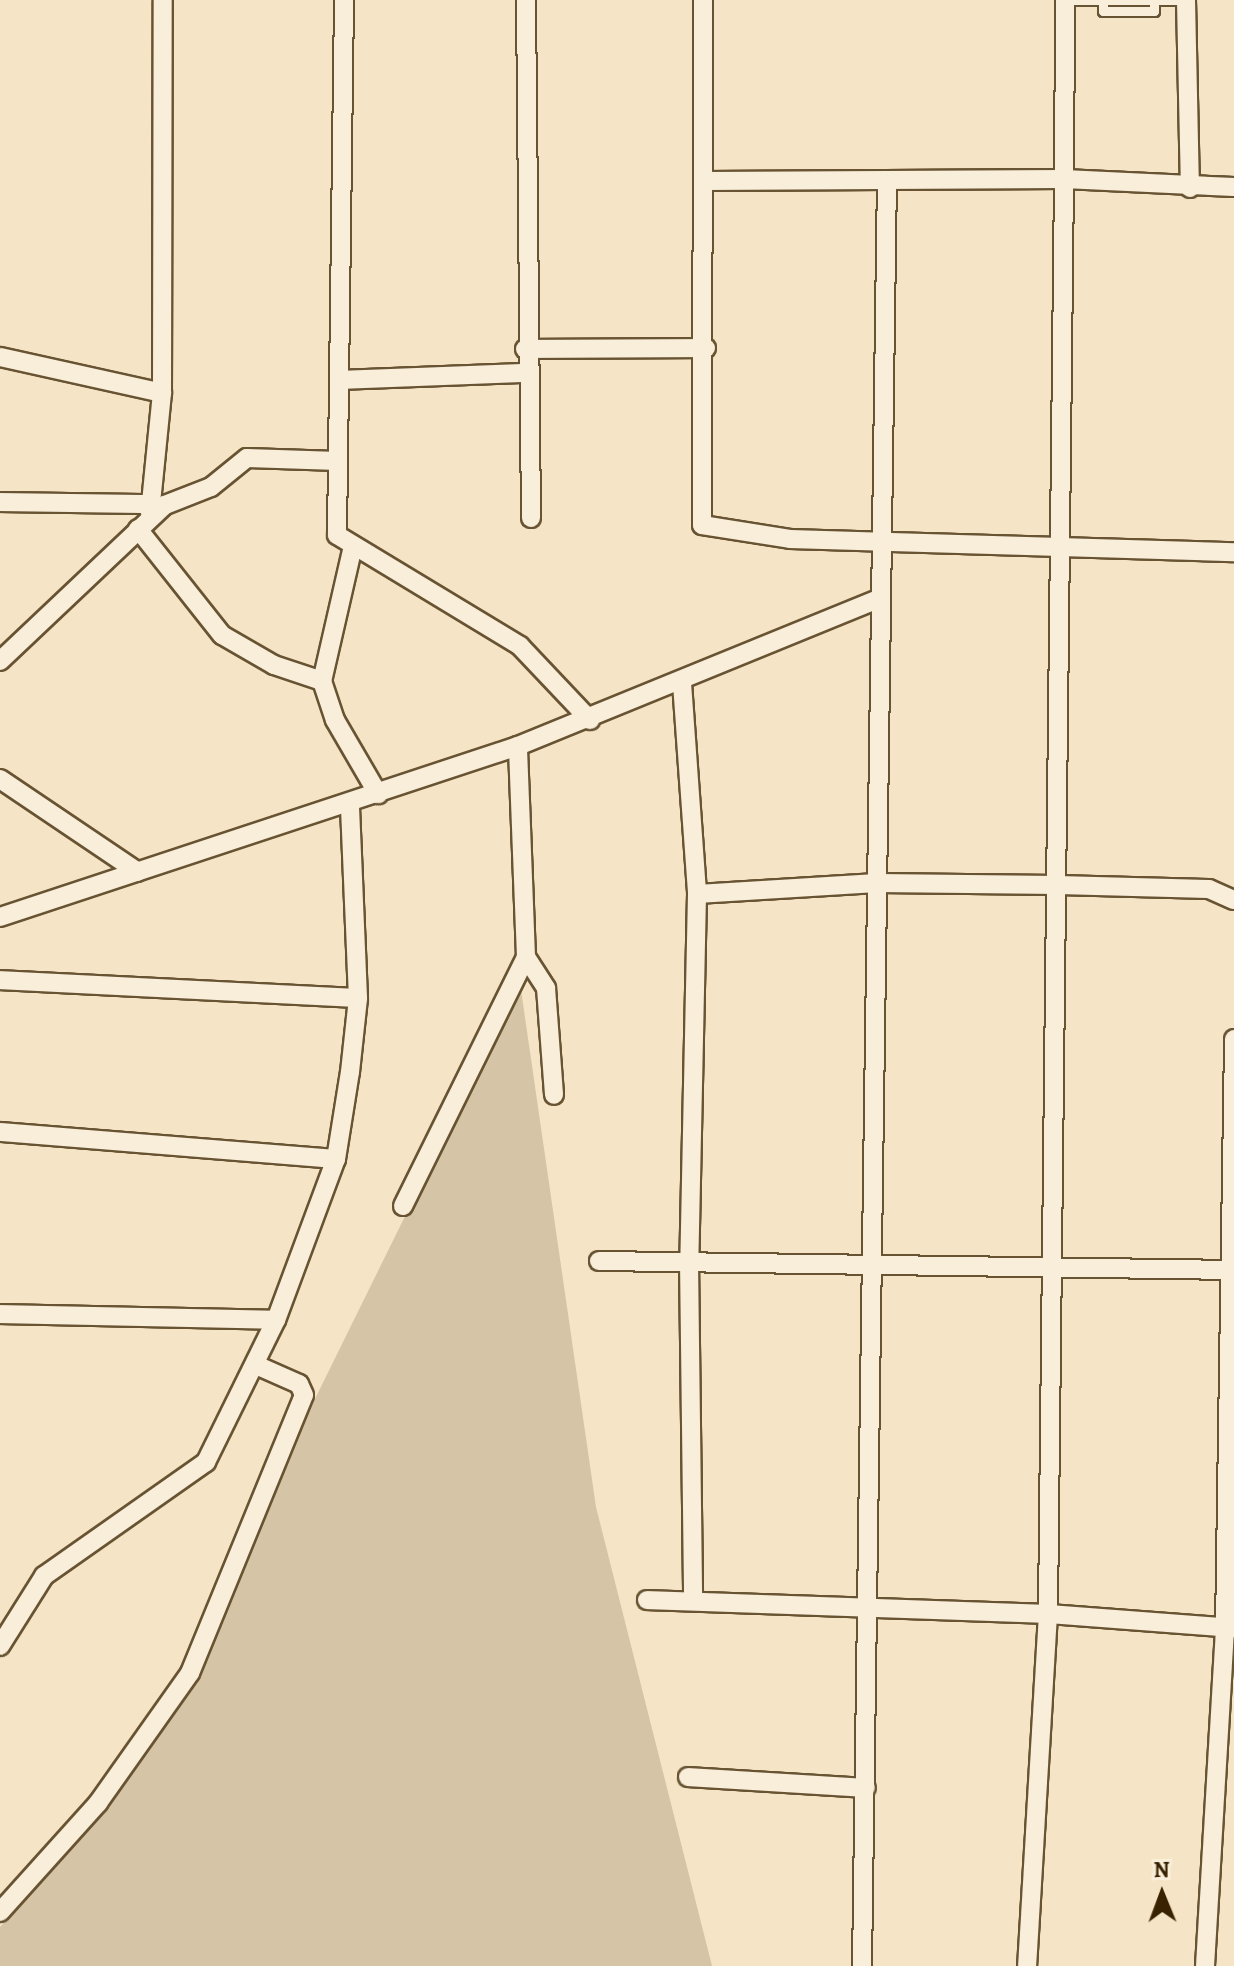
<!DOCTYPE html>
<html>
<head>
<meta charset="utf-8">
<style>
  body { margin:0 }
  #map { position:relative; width:1234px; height:1966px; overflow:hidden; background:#f5e5c6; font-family:Alegreya,serif }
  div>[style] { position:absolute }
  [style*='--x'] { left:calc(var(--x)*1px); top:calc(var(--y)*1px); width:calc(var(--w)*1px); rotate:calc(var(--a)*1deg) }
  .green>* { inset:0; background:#d5c4a5 }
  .roads { filter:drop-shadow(2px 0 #685332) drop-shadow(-2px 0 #685332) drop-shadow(0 2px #685332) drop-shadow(0 -2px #685332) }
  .lane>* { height:9px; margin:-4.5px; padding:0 4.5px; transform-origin:4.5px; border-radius:4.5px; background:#f8eeda }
  .street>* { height:18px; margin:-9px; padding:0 9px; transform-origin:9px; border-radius:9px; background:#f8eeda }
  span { translate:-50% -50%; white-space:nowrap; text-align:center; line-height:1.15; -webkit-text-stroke:6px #f8eeda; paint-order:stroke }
  .north { position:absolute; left:1122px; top:1854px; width:80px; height:80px; -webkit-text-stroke:6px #f8eeda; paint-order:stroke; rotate:359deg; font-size:22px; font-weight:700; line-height:32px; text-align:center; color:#392201 }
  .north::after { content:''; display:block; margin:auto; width:28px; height:36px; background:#392201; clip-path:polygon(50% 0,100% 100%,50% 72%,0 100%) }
</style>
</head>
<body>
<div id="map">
  <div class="green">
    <i style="clip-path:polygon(520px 983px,596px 1507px,712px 1966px,0 1966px,0 1927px,110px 1803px,197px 1672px,274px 1482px)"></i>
  </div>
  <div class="roads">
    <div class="lane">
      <i style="--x:1071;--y:0;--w:107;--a:0"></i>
      <i style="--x:1103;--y:0;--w:11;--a:90"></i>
      <i style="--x:1103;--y:11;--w:51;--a:0"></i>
      <i style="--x:1154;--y:11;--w:10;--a:-90"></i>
    </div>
    <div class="street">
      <i style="--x:344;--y:0;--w:535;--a:90.75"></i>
      <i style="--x:337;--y:535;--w:214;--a:31.2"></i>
      <i style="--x:520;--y:646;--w:102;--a:46.6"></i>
      <i style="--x:526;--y:0;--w:518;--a:89.45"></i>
      <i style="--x:703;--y:0;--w:525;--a:90.11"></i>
      <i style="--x:702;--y:525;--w:89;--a:9"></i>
      <i style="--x:790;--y:539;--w:444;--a:1.7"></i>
      <i style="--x:1065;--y:0;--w:179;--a:90.3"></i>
      <i style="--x:1064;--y:179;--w:170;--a:2.7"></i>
      <i style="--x:1186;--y:0;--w:188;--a:88.8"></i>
      <i style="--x:705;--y:181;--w:359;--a:-0.3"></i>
      <i style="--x:1064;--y:179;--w:1435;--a:90.64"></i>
      <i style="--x:1048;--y:1614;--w:187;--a:4.3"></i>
      <i style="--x:525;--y:349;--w:181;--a:-0.3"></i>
      <i style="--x:0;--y:357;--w:166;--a:12.5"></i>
      <i style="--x:341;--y:380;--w:185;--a:-2.2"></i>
      <i style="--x:0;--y:502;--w:151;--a:0.8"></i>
      <i style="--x:150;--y:513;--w:121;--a:-84.3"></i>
      <i style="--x:162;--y:393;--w:393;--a:-89.9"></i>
      <i style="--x:138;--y:529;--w:135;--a:51.6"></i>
      <i style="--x:222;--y:635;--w:60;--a:30"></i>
      <i style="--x:274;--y:665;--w:51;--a:18.4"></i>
      <i style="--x:353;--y:546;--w:139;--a:102.9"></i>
      <i style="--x:322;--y:681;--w:41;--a:71.6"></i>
      <i style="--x:335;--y:720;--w:86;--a:59.8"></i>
      <i style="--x:0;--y:661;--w:227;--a:-43.4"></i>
      <i style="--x:165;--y:505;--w:49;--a:-21.4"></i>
      <i style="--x:211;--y:487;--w:46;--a:-38.9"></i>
      <i style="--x:247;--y:458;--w:91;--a:1.9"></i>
      <i style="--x:682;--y:683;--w:212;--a:85.9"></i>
      <i style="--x:697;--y:894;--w:367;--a:91.2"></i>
      <i style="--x:689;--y:1261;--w:340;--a:89.3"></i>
      <i style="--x:0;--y:779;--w:166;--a:34"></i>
      <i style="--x:697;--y:894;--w:180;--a:-3.5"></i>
      <i style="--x:877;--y:883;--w:181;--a:0.6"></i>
      <i style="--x:1058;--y:885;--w:151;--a:1.5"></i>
      <i style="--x:1209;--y:889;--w:27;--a:24"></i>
      <i style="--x:0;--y:917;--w:545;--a:-18.27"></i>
      <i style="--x:518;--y:746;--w:390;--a:-22.2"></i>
      <i style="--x:526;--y:957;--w:37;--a:57"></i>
      <i style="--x:546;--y:988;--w:107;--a:85.7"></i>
      <i style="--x:0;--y:980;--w:358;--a:2.9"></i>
      <i style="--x:0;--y:1132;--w:337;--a:4.6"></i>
      <i style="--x:403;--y:1206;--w:278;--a:-63.7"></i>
      <i style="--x:526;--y:957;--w:211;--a:-92.2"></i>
      <i style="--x:599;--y:1261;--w:635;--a:0.81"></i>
      <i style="--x:0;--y:1314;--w:276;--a:1.2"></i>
      <i style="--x:647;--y:1600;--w:401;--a:2"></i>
      <i style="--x:1048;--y:1614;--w:353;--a:93.4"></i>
      <i style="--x:0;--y:1646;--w:83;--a:-57.8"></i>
      <i style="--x:44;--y:1576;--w:198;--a:-35.1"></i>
      <i style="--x:206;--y:1462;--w:158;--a:-63.8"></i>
      <i style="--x:276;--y:1320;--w:172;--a:-69.6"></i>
      <i style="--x:336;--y:1159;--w:88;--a:-80.9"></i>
      <i style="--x:350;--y:1072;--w:74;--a:-83.8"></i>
      <i style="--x:358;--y:998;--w:194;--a:-92.4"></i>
      <i style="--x:688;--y:1777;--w:178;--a:3.5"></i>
      <i style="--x:0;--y:1912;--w:147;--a:-48"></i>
      <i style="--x:98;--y:1803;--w:159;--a:-54.7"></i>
      <i style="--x:190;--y:1673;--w:300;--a:-67.7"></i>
      <i style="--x:304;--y:1395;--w:12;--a:-114"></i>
      <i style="--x:299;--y:1384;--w:47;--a:-156.2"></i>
      <i style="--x:862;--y:1966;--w:1785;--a:-89.2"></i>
      <i style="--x:1205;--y:1966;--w:339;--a:-86.6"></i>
      <i style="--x:1225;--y:1628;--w:589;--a:-89.12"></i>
    </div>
  </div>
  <div class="north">N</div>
</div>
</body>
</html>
